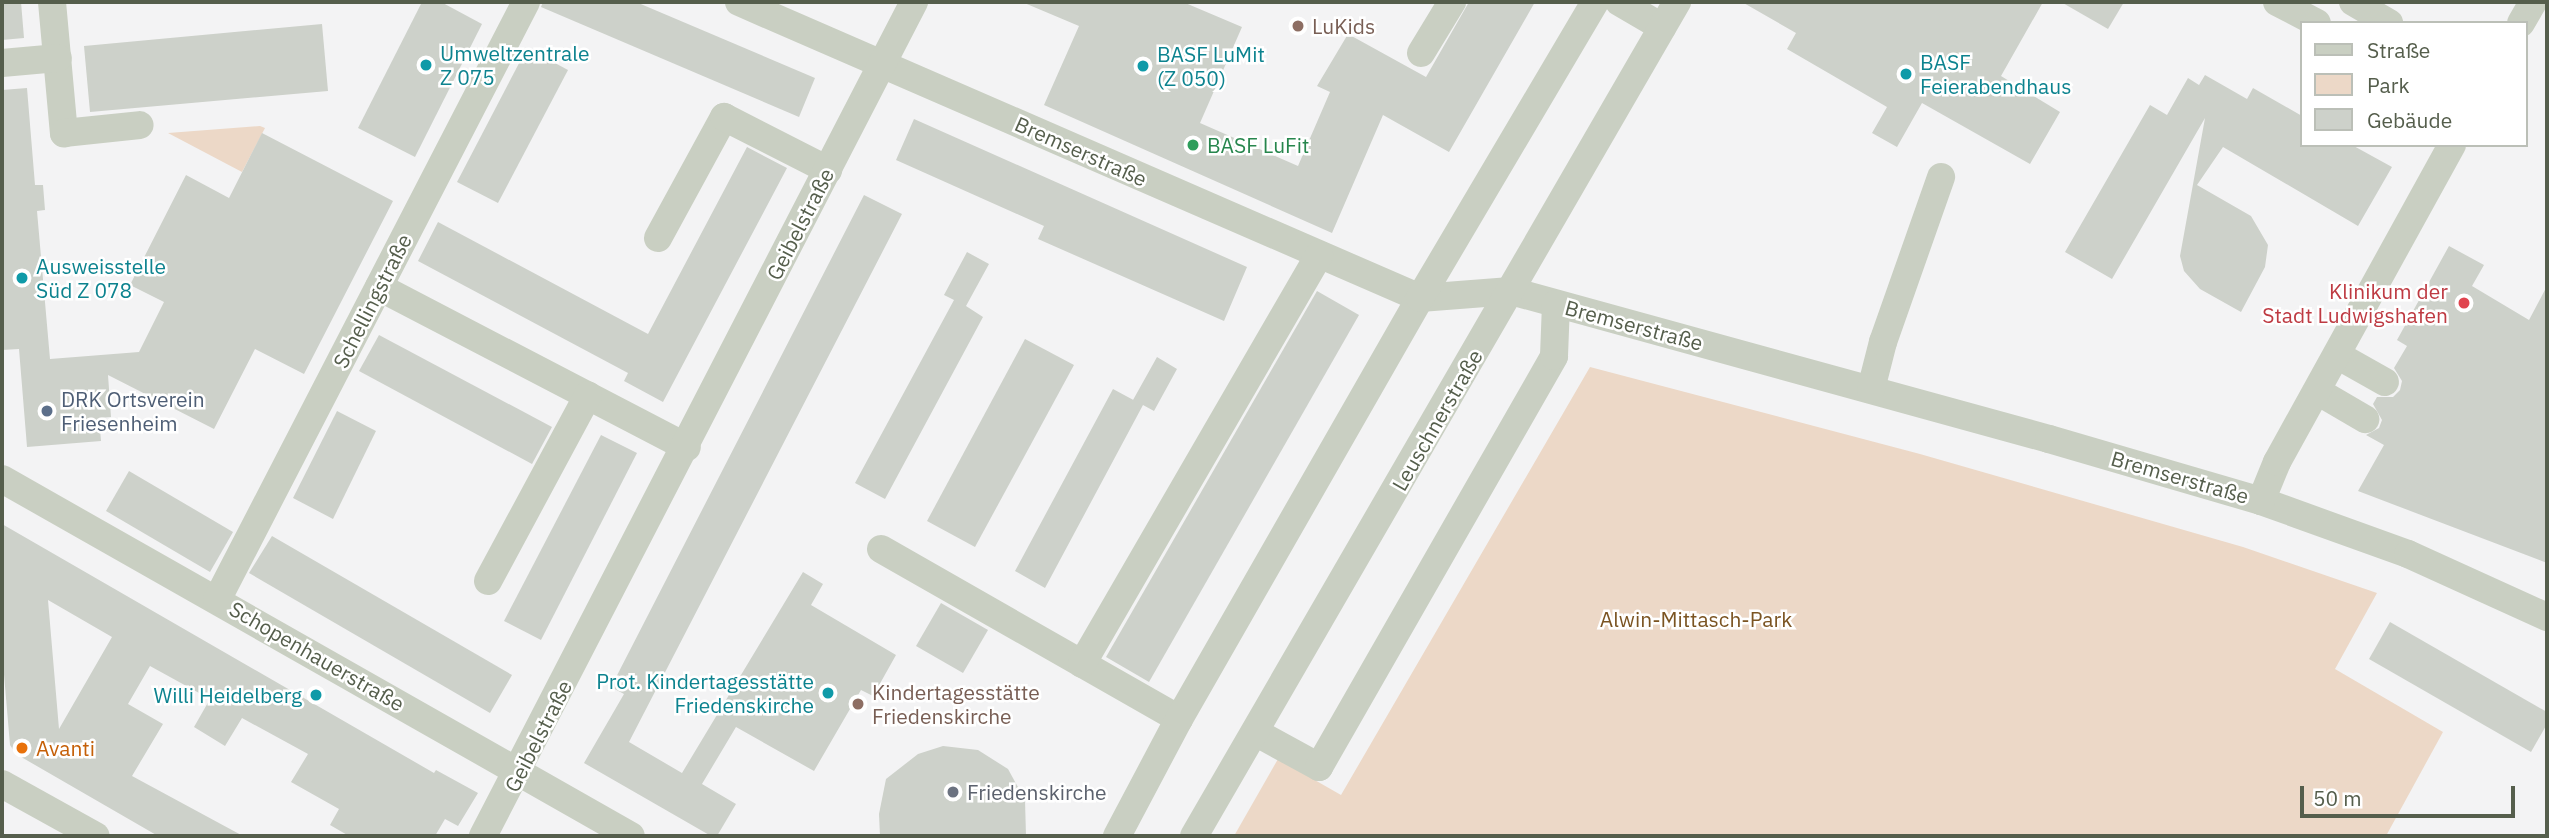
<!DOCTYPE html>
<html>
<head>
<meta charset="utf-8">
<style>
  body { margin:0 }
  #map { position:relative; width:2549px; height:838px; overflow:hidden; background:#f3f3f4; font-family:"IBM Plex Sans",sans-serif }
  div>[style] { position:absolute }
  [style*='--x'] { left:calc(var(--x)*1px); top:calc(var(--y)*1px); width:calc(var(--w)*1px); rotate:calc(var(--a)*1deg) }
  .green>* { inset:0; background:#ecd8c7 }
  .building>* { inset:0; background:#cdd1ca }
  .minor>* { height:28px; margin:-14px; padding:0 14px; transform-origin:14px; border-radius:14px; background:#c9cfc2 }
  .dots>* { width:19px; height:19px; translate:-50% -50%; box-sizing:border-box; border:4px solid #fff; border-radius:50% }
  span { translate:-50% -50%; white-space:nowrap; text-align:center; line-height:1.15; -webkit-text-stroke:5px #fff; paint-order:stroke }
  .education-label { font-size:21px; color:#785e54 }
  .left { translate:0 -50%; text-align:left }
  .culture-label { font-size:21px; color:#0d838f }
  .right { translate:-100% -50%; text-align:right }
  .leisure-label { font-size:21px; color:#27864d }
  .street-label { font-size:21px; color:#555e4c }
  .health-label { font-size:21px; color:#be3a42 }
  .service-label { font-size:21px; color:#4e5e75 }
  .park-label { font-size:21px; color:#7b5422 }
  .food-label { font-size:21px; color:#c56008 }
  .worship-label { font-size:21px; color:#5b616d }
  .frame { position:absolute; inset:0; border:4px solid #555e4c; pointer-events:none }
  .legend { position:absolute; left:2300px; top:21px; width:228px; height:126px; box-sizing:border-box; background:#fff; border:2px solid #bbbfb7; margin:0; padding:9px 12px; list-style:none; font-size:21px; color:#555e4c }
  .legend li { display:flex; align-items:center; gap:14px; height:35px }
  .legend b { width:35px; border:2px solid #bbbfb7 }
  .scale { position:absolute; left:2300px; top:786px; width:215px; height:32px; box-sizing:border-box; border:4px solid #555e4c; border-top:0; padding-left:9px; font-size:21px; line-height:24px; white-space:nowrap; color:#555e4c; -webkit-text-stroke:5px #fff; paint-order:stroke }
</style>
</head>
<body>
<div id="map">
  <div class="green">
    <i style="clip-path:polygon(260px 126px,265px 128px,242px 172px,168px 133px)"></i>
    <i style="clip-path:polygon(1590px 367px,1920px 454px,2243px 547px,2377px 593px,2335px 669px,2443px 732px,2386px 836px,1234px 836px,1278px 759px,1341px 795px)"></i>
  </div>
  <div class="building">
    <i style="clip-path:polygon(2px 2px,21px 2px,24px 38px,2px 40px)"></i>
    <i style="clip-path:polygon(422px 2px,441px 2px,482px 24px,415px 157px,358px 128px)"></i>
    <i style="clip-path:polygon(543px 2px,636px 2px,815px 78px,799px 117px,541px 7px)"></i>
    <i style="clip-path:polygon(1022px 2px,1183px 2px,1242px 27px,1200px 123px,1298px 166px,1330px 92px,1317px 86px,1348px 34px,1426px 77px,1469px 2px,1535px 2px,1449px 152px,1383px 115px,1332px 233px,1044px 105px,1079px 26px)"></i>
    <i style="clip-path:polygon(1742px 2px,2043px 2px,2001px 76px,2060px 112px,2030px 164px,1922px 103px,1897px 147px,1872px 133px,1887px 107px,1787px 49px,1796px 33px)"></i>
    <i style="clip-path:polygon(2061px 2px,2124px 2px,2108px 29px)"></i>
    <i style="clip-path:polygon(322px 24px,328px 91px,90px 112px,84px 46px)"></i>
    <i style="clip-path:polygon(527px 48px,568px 70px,498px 203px,457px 182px)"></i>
    <i style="clip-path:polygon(2205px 75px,2247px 99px,2253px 88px,2302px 116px,2302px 145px,2352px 145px,2392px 167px,2358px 226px,2223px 147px,2197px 185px,2251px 216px,2268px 245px,2265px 267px,2241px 312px,2200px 289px,2184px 271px,2180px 256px,2205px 118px,2112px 279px,2065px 252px,2150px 105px,2167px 115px,2188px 78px,2199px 85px)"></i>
    <i style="clip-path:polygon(27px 88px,35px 185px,43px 185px,45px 210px,37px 211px,50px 359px,139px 352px,164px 302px,130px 285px,186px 175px,229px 198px,262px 133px,393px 201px,304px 374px,255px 349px,214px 429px,108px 375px,111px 417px,99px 418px,101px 441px,27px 447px,19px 349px,2px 350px,2px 90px)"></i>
    <i style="clip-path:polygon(914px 119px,1247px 267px,1224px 321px,1038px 239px,1044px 226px,896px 160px)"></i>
    <i style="clip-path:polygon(747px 147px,787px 168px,663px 402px,624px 381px,628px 373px,418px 261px,438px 222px,648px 334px)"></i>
    <i style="clip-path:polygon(864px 195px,902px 214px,629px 742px,682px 773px,803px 572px,823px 584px,811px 605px,896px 655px,873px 696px,861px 690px,814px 771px,736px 727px,702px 784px,736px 804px,717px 836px,711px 836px,584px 763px,624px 694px,611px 687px)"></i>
    <i style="clip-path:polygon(2449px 246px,2484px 265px,2472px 286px,2529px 320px,2547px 286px,2547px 563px,2358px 491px,2384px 445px,2366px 435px,2379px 428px,2382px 420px,2373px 404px,2377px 397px,2393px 397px,2400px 390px,2402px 381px,2394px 368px,2407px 346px,2397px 340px)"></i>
    <i style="clip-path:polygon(967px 252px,989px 264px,966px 306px,983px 317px,885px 499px,855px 483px,954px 300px,944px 295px)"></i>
    <i style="clip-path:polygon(1317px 291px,1359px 315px,1149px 682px,1106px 657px)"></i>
    <i style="clip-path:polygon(379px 335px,552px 427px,532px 464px,359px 371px)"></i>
    <i style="clip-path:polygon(1025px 339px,1074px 365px,975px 547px,927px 521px)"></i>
    <i style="clip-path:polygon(1157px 357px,1177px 369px,1154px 411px,1143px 405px,1045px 588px,1015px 571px,1113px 389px,1139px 403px,1133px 400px)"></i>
    <i style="clip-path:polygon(337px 411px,376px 431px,333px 519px,293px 498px)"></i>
    <i style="clip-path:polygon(601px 435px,637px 453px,541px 640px,504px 621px)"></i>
    <i style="clip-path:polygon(129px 471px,233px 532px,210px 572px,106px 511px)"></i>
    <i style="clip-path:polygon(evenodd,2px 524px,434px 773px,436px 770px,478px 793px,458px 826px,445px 819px,435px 836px,349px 836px,330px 825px,339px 809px,291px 782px,308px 754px,242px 718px,225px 746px,194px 727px,210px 699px,150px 666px,128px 704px,163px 724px,132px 776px,243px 836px,158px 836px,16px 754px,10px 745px,2px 651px,2px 524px,48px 600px,112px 637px,59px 729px,48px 600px)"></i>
    <i style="clip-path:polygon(272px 536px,512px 675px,490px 713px,249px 573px)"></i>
    <i style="clip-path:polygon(941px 603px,988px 630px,963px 673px,916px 646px)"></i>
    <i style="clip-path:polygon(2390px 622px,2547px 712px,2547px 724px,2531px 752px,2369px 659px)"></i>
    <i style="clip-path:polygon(943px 746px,978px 750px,1008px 769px,1025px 800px,1026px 836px,880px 836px,879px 814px,886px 779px,918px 754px)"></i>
  </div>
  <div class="minor">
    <i style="--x:52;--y:2;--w:132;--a:84.8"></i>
    <i style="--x:64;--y:133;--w:76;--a:-6"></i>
    <i style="--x:739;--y:2;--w:743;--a:23.49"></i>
    <i style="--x:1420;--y:298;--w:91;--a:-4.4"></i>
    <i style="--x:1511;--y:291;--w:558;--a:15.38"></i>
    <i style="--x:2049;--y:439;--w:221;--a:16.3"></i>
    <i style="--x:2261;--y:501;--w:156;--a:19.8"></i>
    <i style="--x:2408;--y:554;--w:153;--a:24.4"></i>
    <i style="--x:1619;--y:2;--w:50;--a:30.2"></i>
    <i style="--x:2277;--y:2;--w:45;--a:27.7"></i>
    <i style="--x:2353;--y:2;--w:42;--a:30.3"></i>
    <i style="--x:2521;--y:23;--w:24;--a:-60"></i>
    <i style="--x:1421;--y:53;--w:60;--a:-58.7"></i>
    <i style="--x:2;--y:63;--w:56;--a:-5.1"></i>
    <i style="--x:658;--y:238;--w:138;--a:-61.4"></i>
    <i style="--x:724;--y:117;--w:117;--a:27"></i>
    <i style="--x:379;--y:287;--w:347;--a:27.5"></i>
    <i style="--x:2337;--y:355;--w:55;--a:29.4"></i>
    <i style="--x:1871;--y:389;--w:49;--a:-75.7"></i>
    <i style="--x:1883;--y:342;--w:175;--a:-70.6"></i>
    <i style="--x:2317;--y:391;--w:56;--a:30.3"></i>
    <i style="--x:2;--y:479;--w:723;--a:29.58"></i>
    <i style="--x:2261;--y:501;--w:42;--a:-67.7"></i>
    <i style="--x:2277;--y:462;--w:362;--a:-61.1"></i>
    <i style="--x:881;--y:549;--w:343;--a:29.7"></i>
    <i style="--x:488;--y:581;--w:211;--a:-61.7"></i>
    <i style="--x:217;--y:600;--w:673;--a:-62.67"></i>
    <i style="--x:1082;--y:664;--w:473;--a:-59.9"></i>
    <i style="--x:1255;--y:732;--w:73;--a:28.7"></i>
    <i style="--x:1319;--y:767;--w:473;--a:-60.2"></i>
    <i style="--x:1554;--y:356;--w:52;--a:-87.8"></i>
    <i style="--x:2;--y:784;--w:107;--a:29"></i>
    <i style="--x:483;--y:836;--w:939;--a:-62.67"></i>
    <i style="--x:1117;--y:836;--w:132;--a:-62.1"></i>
    <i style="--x:1179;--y:719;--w:485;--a:-60.2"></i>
    <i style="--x:1420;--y:298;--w:344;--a:-59.4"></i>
    <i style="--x:1194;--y:836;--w:964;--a:-59.92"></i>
  </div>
  <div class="dots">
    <i style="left:1298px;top:26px;background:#8d6e63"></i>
    <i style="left:426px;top:65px;background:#0f9aa8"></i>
    <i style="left:1143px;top:66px;background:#0f9aa8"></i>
    <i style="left:1906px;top:74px;background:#0f9aa8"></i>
    <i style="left:1193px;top:145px;background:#2e9e5b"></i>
    <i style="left:22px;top:278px;background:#0f9aa8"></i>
    <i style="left:2464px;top:303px;background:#e0444e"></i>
    <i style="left:47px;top:411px;background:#5c6f8a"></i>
    <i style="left:828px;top:693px;background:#0f9aa8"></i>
    <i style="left:316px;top:695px;background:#0f9aa8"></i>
    <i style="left:858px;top:704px;background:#8d6e63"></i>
    <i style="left:22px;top:748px;background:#e8710a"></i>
    <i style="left:953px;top:792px;background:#6b7280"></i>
  </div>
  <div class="education-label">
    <span class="left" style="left:1312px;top:26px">LuKids</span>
    <span class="left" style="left:872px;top:704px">Kindertagesstätte<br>Friedenskirche</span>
  </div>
  <div class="culture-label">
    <span class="left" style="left:440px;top:65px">Umweltzentrale<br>Z 075</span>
    <span class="left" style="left:1157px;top:66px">BASF LuMit<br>(Z 050)</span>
    <span class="left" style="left:1920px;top:74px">BASF<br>Feierabendhaus</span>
    <span class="left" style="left:36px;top:278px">Ausweisstelle<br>Süd Z 078</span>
    <span class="right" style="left:814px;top:693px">Prot. Kindertagesstätte<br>Friedenskirche</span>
    <span class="right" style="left:302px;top:695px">Willi Heidelberg</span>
  </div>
  <div class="leisure-label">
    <span class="left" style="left:1207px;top:145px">BASF LuFit</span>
  </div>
  <div class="street-label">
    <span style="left:1081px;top:151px;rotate:24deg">Bremserstraße</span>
    <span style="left:800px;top:224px;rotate:-63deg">Geibelstraße</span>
    <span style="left:372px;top:301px;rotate:-63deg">Schellingstraße</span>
    <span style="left:1634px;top:325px;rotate:15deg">Bremserstraße</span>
    <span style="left:1437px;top:420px;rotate:-60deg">Leuschnerstraße</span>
    <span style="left:2180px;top:477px;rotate:16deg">Bremserstraße</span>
    <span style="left:317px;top:656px;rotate:30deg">Schopenhauerstraße</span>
    <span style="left:538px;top:736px;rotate:-63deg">Geibelstraße</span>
  </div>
  <div class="health-label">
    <span class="right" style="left:2448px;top:303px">Klinikum der<br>Stadt Ludwigshafen</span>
  </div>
  <div class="service-label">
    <span class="left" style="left:61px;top:411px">DRK Ortsverein<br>Friesenheim</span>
  </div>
  <div class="park-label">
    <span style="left:1696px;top:619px">Alwin-Mittasch-Park</span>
  </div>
  <div class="food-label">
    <span class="left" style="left:36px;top:748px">Avanti</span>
  </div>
  <div class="worship-label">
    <span class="left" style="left:967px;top:792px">Friedenskirche</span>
  </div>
  <div class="frame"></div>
  <ul class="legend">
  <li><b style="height:9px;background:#c9cfc2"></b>Straße</li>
  <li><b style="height:19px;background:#ecd8c7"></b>Park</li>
  <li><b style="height:19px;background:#cdd1ca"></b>Gebäude</li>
  </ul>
  <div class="scale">50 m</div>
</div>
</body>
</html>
